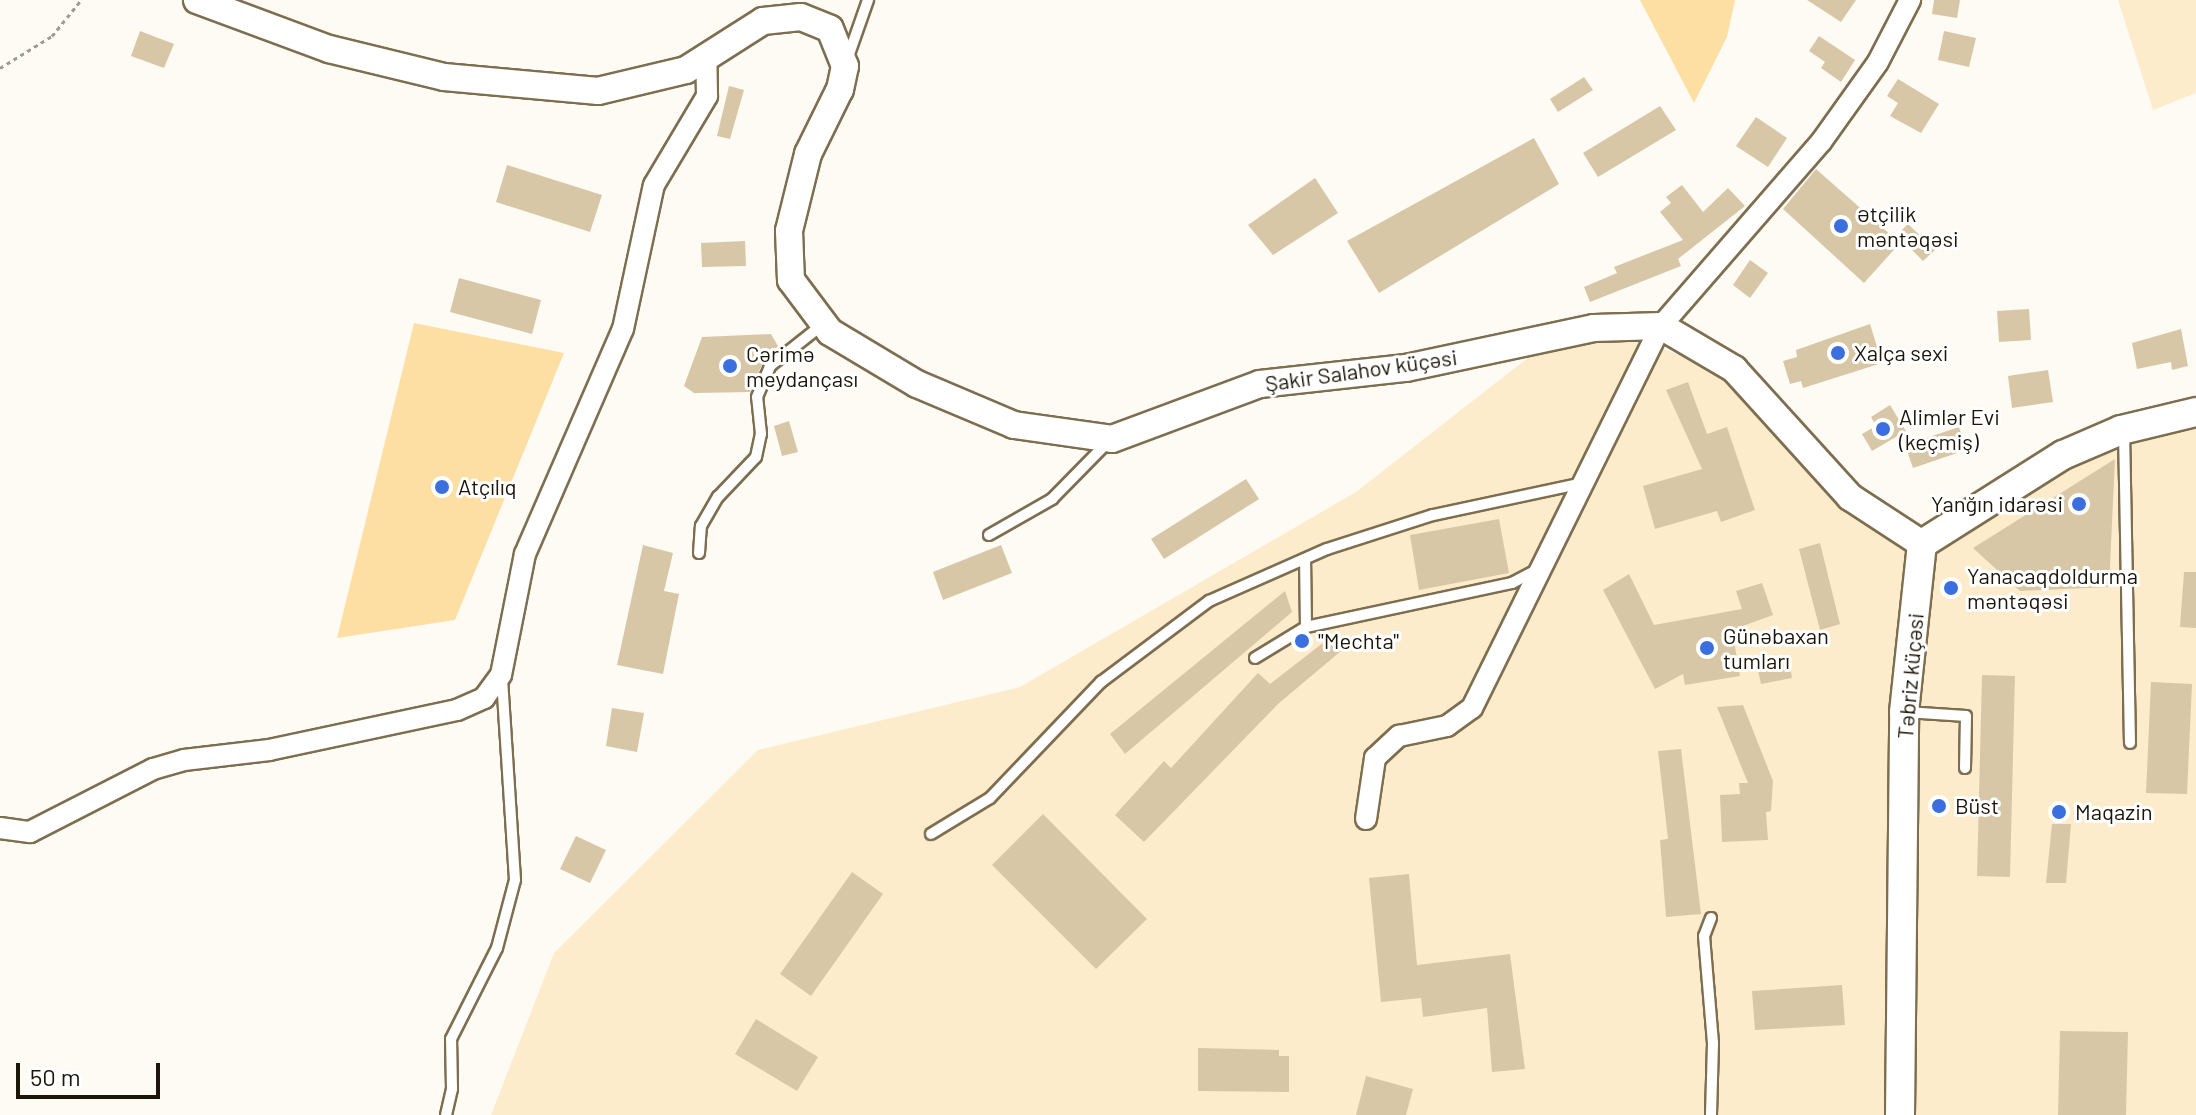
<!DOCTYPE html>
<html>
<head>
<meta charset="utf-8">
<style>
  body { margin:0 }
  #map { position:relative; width:2196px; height:1115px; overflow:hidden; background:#fefbf4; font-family:Barlow,sans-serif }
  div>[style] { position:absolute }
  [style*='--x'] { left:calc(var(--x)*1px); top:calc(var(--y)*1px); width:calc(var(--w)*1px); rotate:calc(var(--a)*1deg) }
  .built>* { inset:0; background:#fdeccc }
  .green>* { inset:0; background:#fddfa4 }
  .building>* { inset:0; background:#d8c7a6 }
  .path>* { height:3px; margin-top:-1.5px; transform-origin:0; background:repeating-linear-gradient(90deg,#a09b92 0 4px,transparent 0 8px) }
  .roads { filter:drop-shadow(2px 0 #7e6e50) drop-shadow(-2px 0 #7e6e50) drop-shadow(0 2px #7e6e50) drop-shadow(0 -2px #7e6e50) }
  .service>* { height:10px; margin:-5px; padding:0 5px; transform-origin:5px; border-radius:5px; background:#fff }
  .minor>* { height:20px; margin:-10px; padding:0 10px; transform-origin:10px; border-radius:10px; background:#fff }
  .tertiary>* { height:26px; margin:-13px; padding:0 13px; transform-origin:13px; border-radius:13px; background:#fff }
  .secondary>* { height:28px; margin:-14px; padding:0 14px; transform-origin:14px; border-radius:14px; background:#fff }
  .dots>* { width:22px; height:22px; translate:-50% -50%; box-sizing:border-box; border:4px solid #fff; border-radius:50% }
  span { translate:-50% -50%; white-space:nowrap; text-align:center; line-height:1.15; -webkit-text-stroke:6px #fff; paint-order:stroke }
  .poi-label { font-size:22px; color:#1c160a }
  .left { translate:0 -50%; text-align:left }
  .right { translate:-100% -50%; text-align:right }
  .street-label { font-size:22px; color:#1c160a }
  .scale { position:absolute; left:16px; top:1063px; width:144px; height:36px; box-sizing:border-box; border:4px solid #1c160a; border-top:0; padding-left:10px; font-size:24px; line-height:28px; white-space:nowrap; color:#1c160a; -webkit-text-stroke:6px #fff; paint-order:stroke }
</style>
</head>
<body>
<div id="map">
  <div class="built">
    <i style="clip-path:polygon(2118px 0,2196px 0,2196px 93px,2153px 110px)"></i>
    <i style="clip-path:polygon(1580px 317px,1710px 367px,1905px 549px,2066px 464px,2196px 424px,2196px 1115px,491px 1115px,554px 953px,758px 750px,1020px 687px,1356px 492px)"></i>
  </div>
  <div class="green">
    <i style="clip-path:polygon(1640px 0,1735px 0,1727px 37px,1694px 103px)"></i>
    <i style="clip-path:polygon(414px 323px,564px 353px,455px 620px,337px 638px)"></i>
  </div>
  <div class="building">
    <i style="clip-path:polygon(1807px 0,1856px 0,1841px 22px)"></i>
    <i style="clip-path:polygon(1934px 0,1960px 0,1957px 18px,1932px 14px)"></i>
    <i style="clip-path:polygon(140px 31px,174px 44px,164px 68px,131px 56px)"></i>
    <i style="clip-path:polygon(1944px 31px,1976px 38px,1969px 67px,1938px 60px)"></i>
    <i style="clip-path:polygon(1819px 36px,1855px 60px,1841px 82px,1821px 68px,1825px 62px,1809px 51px)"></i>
    <i style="clip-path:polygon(1584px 77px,1593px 90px,1558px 112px,1550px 99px)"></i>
    <i style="clip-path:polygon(1898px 79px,1939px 104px,1921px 133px,1890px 116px,1898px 103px,1887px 96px)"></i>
    <i style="clip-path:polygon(729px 86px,744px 90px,730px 139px,717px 136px)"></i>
    <i style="clip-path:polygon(1660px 106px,1676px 130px,1598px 177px,1583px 153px)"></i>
    <i style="clip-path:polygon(1756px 117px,1787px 138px,1768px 167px,1736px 146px)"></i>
    <i style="clip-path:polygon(1534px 138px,1559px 184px,1379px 293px,1347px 241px)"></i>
    <i style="clip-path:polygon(507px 165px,602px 195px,590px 232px,496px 202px)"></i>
    <i style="clip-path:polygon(1816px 169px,1900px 243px,1864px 283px,1783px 209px)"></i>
    <i style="clip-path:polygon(1315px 178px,1338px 213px,1273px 255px,1248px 225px)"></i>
    <i style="clip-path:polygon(1682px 185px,1703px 212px,1728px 188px,1745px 206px,1678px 259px,1681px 266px,1590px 302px,1584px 287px,1617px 273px,1614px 267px,1683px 240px,1660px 212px,1671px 203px,1666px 197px)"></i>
    <i style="clip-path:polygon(1908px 224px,1935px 250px,1923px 261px,1897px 235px)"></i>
    <i style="clip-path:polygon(745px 241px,746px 266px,702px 267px,701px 243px)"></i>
    <i style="clip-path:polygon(1750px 260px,1768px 273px,1750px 298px,1733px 285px)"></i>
    <i style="clip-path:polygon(459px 278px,541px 300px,532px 334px,450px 312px)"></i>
    <i style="clip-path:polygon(2029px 309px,2031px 340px,1999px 342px,1997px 311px)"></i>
    <i style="clip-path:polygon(1870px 324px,1882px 363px,1803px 388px,1801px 381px,1790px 384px,1783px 361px,1797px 357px,1796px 350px)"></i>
    <i style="clip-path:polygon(2181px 329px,2188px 366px,2172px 370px,2171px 362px,2137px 369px,2132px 343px)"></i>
    <i style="clip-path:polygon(771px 334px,778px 346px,763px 362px,750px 392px,694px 393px,684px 386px,702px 337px)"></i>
    <i style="clip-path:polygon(2048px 370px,2053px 402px,2012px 408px,2008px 376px)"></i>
    <i style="clip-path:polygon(1688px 382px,1707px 434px,1727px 427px,1755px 510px,1721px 522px,1717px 511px,1655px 529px,1643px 486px,1702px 469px,1666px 390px)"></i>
    <i style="clip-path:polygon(1890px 405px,1906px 431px,1872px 451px,1862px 434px,1876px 426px,1871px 417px)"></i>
    <i style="clip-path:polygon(789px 421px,798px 452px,782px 456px,774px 426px)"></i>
    <i style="clip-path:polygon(1959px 427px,1966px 450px,1913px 468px,1905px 445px)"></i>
    <i style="clip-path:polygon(2115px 459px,2109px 587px,2020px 591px,1973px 548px)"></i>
    <i style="clip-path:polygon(1246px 479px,1259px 499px,1164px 559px,1151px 539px)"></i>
    <i style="clip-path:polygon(1499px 519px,1509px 573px,1419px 590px,1410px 535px)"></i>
    <i style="clip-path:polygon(1820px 543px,1840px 624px,1820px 630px,1799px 549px)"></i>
    <i style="clip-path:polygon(643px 545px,673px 553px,664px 591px,679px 594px,663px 674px,617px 665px)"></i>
    <i style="clip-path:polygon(1001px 545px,1012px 573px,943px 600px,933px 572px)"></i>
    <i style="clip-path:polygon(2184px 572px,2196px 572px,2196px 628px,2180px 627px)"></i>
    <i style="clip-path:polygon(1629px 574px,1654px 625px,1742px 609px,1736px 591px,1762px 583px,1773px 615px,1732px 630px,1740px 676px,1685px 685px,1683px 674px,1655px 689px,1603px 590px)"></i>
    <i style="clip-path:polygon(1285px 591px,1292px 612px,1125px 754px,1110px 734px)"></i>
    <i style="clip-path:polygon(1328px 639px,1341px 651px,1278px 704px,1144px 842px,1115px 815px,1164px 761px,1171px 768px,1258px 673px,1270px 684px)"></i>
    <i style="clip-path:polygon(1788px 655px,1792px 678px,1761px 684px,1756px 662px)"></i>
    <i style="clip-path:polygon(1982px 675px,2015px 676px,2010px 877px,1977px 876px)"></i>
    <i style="clip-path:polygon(2151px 682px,2192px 684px,2187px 794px,2146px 793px)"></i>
    <i style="clip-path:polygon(1743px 705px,1773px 781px,1771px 811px,1766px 812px,1768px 840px,1722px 842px,1720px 795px,1740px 794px,1739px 783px,1748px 783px,1717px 707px)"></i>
    <i style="clip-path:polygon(612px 708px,644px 713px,637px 752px,606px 746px)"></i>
    <i style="clip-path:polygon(1681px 749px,1701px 914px,1666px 917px,1660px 840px,1668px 839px,1658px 751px)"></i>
    <i style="clip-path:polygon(1043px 814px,1147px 919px,1096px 969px,992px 865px)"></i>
    <i style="clip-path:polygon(2052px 824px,2071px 824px,2066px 883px,2046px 883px)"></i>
    <i style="clip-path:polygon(576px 836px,606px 850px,590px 883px,560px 869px)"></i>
    <i style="clip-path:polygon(852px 872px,883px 894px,811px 996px,780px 974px)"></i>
    <i style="clip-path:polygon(1409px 874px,1417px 965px,1510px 954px,1525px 1069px,1492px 1072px,1487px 1008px,1423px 1017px,1421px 998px,1381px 1002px,1369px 878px)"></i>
    <i style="clip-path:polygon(1842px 985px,1845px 1025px,1755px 1030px,1752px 991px)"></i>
    <i style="clip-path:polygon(756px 1019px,818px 1057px,797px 1091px,735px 1054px)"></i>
    <i style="clip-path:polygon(2060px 1031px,2128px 1032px,2126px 1115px,2058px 1115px)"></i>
    <i style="clip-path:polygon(1198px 1048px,1279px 1050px,1279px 1056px,1289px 1056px,1289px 1092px,1198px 1091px)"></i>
    <i style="clip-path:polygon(1366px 1076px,1413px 1089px,1406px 1115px,1356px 1115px)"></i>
  </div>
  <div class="path">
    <i style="--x:0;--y:68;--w:61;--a:-31.6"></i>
    <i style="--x:52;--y:36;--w:46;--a:-51.1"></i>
  </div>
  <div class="roads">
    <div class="service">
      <i style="--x:847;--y:60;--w:64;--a:-70.7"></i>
      <i style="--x:2124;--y:431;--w:312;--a:88.9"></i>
      <i style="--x:989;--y:535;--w:73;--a:-29.7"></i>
      <i style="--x:1052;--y:499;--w:78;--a:-45.5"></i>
      <i style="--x:699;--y:553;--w:27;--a:-86"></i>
      <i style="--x:701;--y:526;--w:34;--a:-60"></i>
      <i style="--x:718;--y:497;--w:55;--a:-46.5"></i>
      <i style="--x:756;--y:457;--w:24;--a:-78"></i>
      <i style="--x:761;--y:434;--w:37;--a:-96"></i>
      <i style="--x:757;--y:397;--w:34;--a:-67"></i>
      <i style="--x:770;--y:366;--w:66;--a:-38.3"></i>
      <i style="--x:1306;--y:627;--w:211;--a:-12.1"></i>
      <i style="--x:1512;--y:583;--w:27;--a:-28"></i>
      <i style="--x:1255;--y:658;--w:60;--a:-31.3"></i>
      <i style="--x:1306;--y:627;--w:68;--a:-90.8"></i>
      <i style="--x:1906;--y:712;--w:60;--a:3.8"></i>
      <i style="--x:1966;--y:716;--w:52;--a:91.1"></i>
      <i style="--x:931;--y:834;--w:69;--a:-31.4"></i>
      <i style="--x:990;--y:798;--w:161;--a:-46.3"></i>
      <i style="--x:1101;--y:682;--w:135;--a:-36.9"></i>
      <i style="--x:1209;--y:601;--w:129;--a:-23.8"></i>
      <i style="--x:1327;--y:549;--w:111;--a:-17.8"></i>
      <i style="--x:1433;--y:515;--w:149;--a:-12"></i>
      <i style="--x:1711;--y:918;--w:19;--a:111"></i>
      <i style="--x:1704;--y:936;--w:107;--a:85.2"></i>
      <i style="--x:1713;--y:1043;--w:72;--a:91.6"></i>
      <i style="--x:446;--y:1115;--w:27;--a:-77"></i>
      <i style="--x:452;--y:1089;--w:50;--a:-91.1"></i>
      <i style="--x:451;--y:1039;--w:102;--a:-63.2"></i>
      <i style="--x:497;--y:948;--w:70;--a:-75.2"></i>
      <i style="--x:515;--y:880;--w:200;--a:-93.7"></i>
    </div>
    <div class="minor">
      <i style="--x:1366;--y:819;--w:62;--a:-81.6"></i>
      <i style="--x:1375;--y:758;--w:33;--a:-43"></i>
      <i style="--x:1399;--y:736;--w:49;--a:-11.8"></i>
      <i style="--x:1447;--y:726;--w:31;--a:-36"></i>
      <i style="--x:1472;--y:708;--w:426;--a:-63.7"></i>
      <i style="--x:1661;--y:326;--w:244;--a:-49"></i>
      <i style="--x:1821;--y:142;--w:98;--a:-54.5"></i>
      <i style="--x:1878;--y:62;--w:70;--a:-62.7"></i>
      <i style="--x:0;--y:828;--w:30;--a:8"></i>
      <i style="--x:30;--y:832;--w:138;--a:-27.1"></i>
      <i style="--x:153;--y:769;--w:32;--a:-16"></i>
      <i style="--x:184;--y:760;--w:86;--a:-6.7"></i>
      <i style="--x:269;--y:750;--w:192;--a:-12"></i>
      <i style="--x:457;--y:710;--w:30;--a:-24"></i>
      <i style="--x:484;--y:698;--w:29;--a:-54"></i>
      <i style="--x:501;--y:675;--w:123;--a:-78.8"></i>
      <i style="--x:525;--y:554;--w:245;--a:-66.5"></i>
      <i style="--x:623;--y:329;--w:147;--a:-77.9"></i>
      <i style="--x:654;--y:185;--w:104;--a:-59.2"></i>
      <i style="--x:707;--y:96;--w:39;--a:-91"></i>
    </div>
    <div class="tertiary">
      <i style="--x:197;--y:0;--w:141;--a:20.4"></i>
      <i style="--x:329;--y:49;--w:118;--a:13.7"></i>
      <i style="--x:444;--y:77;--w:155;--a:5.2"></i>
      <i style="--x:598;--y:91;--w:90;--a:-13.4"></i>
      <i style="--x:686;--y:70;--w:91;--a:-32.5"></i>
      <i style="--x:763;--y:21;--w:38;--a:-6"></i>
      <i style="--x:801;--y:17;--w:31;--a:22"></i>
      <i style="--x:830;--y:29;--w:40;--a:68"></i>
      <i style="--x:845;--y:66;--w:24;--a:102"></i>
      <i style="--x:840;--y:89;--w:72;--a:116.2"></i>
      <i style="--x:808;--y:154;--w:79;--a:103.9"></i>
      <i style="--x:789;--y:231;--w:49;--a:87.7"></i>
      <i style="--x:791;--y:280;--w:65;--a:53.1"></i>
      <i style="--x:830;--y:332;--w:101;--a:30.9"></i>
      <i style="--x:917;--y:384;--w:105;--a:22.9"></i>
      <i style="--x:1014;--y:425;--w:99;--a:8.1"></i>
      <i style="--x:1112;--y:439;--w:158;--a:-20.4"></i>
      <i style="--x:1260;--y:384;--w:147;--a:-6.3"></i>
      <i style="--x:1406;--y:368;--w:192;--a:-12"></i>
      <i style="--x:1594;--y:328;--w:67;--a:-1.7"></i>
      <i style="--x:1661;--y:326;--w:85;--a:30.5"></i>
      <i style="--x:1734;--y:369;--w:173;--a:47.8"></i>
      <i style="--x:1850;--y:497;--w:86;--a:33.1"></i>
    </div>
    <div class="secondary">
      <i style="--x:1900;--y:1115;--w:403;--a:-89.4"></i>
      <i style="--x:1904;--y:712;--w:169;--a:-83.9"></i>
      <i style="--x:1922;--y:544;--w:167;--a:-32.3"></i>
      <i style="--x:2063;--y:455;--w:63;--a:-23.3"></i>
      <i style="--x:2121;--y:430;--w:77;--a:-13.5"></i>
    </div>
  </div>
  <div class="dots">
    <i style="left:1841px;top:226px;background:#3b6ede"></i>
    <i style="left:1838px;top:353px;background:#3b6ede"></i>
    <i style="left:730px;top:366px;background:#3b6ede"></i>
    <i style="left:1883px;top:429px;background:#3b6ede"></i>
    <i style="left:442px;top:487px;background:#3b6ede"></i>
    <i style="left:2079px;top:504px;background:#3b6ede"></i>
    <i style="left:1951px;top:588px;background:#3b6ede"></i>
    <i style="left:1302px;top:641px;background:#3b6ede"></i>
    <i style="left:1707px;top:648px;background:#3b6ede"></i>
    <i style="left:1939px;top:806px;background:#3b6ede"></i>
    <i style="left:2059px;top:812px;background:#3b6ede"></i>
  </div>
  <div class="poi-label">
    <span class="left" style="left:1857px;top:226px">Ətçilik<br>məntəqəsi</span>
    <span class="left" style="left:746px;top:366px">Cərimə<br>meydançası</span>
    <span class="left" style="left:1854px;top:353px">Xalça sexi</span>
    <span class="left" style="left:1899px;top:429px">Alimlər Evi<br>(keçmiş)</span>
    <span class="left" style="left:458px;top:487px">Atçılıq</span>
    <span class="right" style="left:2063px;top:504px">Yanğın idarəsi</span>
    <span class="left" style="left:1967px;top:588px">Yanacaqdoldurma<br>məntəqəsi</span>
    <span class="left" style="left:1723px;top:648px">Günəbaxan<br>tumları</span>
    <span class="left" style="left:1318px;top:641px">"Mechta"</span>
    <span class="left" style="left:1955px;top:806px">Büst</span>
    <span class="left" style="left:2075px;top:812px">Maqazin</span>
  </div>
  <div class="street-label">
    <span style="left:1361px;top:370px;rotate:-8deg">Şakir Salahov küçəsi</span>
    <span style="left:1910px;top:676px;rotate:-85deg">Təbriz küçəsi</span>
  </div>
  <div class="scale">50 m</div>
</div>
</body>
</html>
